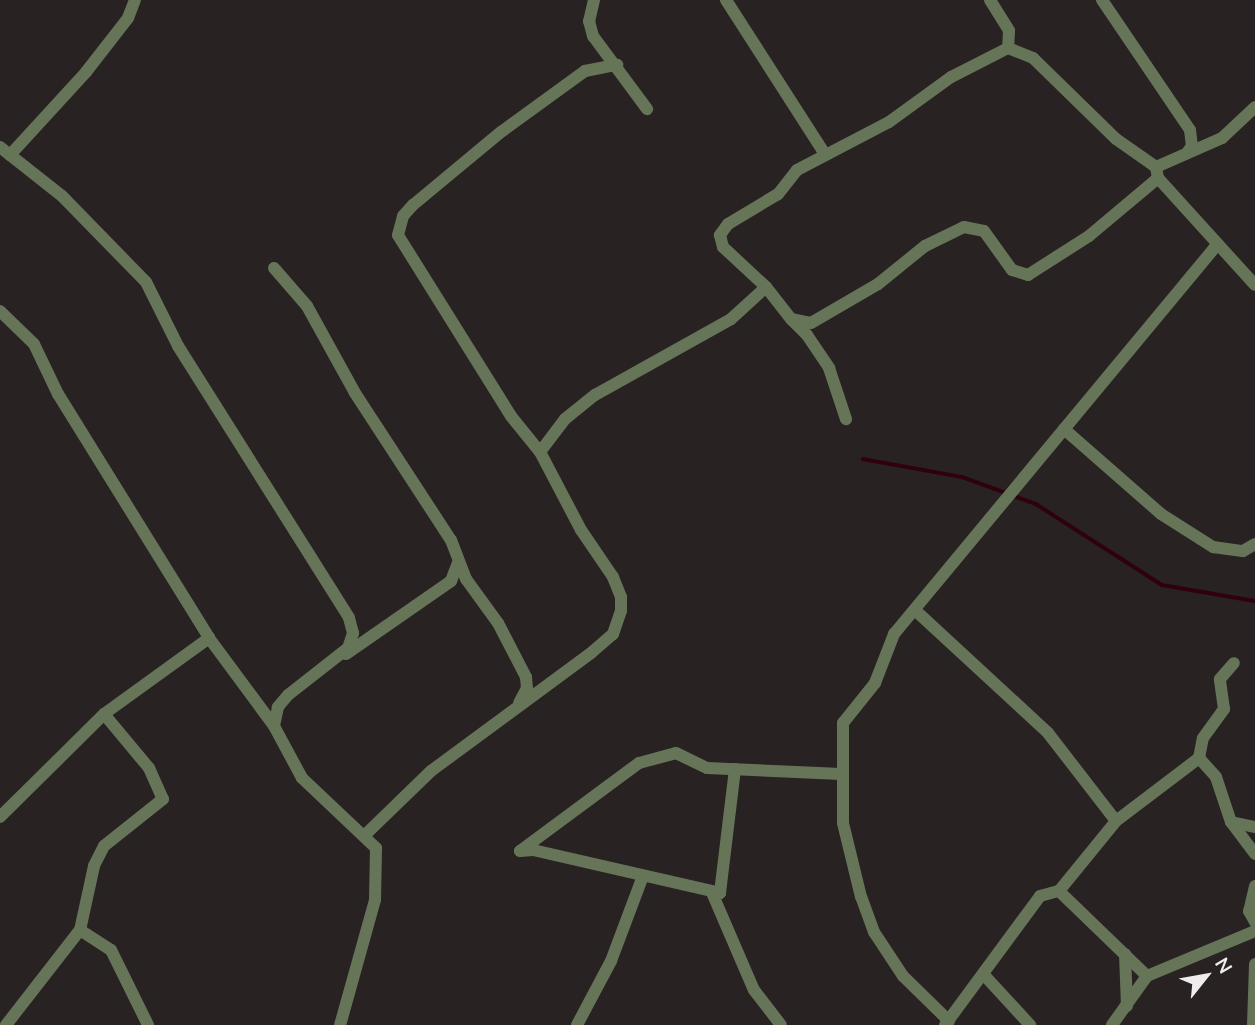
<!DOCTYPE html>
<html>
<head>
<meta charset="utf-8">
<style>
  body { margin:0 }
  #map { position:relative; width:1255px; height:1025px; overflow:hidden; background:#282223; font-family:Mulish,sans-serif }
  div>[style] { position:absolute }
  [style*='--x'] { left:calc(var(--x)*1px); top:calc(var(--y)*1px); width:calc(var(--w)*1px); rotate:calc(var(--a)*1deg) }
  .stream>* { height:3.5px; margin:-1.75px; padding:0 1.75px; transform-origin:1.75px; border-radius:1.75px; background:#2f000d }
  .minor>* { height:12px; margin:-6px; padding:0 6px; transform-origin:6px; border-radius:6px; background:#667558 }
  span { translate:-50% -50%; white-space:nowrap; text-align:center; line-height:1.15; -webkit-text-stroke:5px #282223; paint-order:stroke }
  .north { position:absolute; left:1171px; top:941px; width:70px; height:70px; -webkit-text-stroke:5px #282223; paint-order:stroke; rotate:59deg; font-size:19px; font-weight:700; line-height:28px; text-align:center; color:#f0eced }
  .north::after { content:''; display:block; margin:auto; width:24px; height:32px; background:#f0eced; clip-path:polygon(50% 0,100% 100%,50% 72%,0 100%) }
</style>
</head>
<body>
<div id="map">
  <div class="stream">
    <i style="--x:863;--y:459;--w:101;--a:10.3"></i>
    <i style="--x:962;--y:477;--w:79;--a:20"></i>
    <i style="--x:1036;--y:504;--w:150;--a:32.7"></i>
    <i style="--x:1162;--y:585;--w:94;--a:9.8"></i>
  </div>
  <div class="minor">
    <i style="--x:594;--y:0;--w:22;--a:103"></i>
    <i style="--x:589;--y:21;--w:16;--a:75"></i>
    <i style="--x:593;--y:36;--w:91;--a:53.5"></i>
    <i style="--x:726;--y:0;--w:183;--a:57.3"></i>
    <i style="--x:990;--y:0;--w:36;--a:58"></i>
    <i style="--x:1009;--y:31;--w:17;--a:93"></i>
    <i style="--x:1102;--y:0;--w:157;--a:55.9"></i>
    <i style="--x:1190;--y:130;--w:16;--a:83"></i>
    <i style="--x:1192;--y:146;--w:9;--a:126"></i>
    <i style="--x:1255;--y:107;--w:45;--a:136.8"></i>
    <i style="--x:1222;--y:138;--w:72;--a:156.3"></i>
    <i style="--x:1156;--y:167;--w:11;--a:80"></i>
    <i style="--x:1158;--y:178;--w:144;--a:47.8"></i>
    <i style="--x:0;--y:147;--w:79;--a:38.3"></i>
    <i style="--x:62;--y:196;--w:120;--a:45.7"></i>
    <i style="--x:146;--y:282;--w:72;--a:63.4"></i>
    <i style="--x:178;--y:346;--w:321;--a:57.8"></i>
    <i style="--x:349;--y:618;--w:16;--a:75"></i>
    <i style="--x:353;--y:633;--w:16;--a:108"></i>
    <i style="--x:348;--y:648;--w:76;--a:141.9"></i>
    <i style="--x:288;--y:695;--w:16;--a:130"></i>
    <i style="--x:278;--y:707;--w:19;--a:102"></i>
    <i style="--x:10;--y:155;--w:113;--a:-47.5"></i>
    <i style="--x:86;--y:72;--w:68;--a:-52.1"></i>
    <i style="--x:128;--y:18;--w:19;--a:-69"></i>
    <i style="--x:1156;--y:167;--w:49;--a:-145"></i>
    <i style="--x:1116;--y:139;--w:116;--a:-135.7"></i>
    <i style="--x:1033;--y:58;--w:27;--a:-158"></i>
    <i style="--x:1008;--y:48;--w:64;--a:153"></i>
    <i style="--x:951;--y:77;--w:77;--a:144"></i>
    <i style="--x:889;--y:122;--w:104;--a:152.4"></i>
    <i style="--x:797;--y:170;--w:31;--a:128"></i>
    <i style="--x:778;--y:194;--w:58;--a:149"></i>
    <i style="--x:728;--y:224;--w:14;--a:126"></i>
    <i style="--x:720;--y:235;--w:12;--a:76"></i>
    <i style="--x:723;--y:247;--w:59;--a:42.9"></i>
    <i style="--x:766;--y:287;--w:41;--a:52"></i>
    <i style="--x:791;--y:319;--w:20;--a:11"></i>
    <i style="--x:811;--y:323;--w:78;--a:-30.2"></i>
    <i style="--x:878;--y:284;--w:60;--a:-39"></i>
    <i style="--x:925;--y:246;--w:43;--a:-26"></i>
    <i style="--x:964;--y:227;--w:20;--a:11"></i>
    <i style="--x:984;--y:231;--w:48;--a:54.3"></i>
    <i style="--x:1012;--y:270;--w:17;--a:17"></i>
    <i style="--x:1028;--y:275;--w:72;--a:-32.6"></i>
    <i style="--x:1089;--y:236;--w:90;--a:-40"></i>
    <i style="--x:274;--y:268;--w:50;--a:49"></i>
    <i style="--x:307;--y:306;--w:99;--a:61.1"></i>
    <i style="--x:355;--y:393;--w:176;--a:56.9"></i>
    <i style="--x:451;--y:540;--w:42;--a:69"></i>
    <i style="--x:466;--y:579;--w:54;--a:54"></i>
    <i style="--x:498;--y:623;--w:61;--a:62.6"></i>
    <i style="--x:526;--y:677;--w:11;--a:85"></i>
    <i style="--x:527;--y:688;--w:17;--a:118"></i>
    <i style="--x:0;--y:311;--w:47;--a:44.1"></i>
    <i style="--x:34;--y:344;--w:55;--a:64.4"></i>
    <i style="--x:58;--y:394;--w:287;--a:58.2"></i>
    <i style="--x:209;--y:638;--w:109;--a:53.5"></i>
    <i style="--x:274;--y:726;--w:59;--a:61.7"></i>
    <i style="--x:302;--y:778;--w:102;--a:43.4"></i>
    <i style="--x:376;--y:848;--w:52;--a:91.1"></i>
    <i style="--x:375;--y:900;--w:130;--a:105.6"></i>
    <i style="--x:791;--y:319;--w:23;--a:45"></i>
    <i style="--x:807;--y:335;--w:40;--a:56"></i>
    <i style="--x:829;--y:368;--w:54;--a:71.6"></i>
    <i style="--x:1064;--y:429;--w:129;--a:41.2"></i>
    <i style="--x:1161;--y:514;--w:62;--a:32.4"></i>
    <i style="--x:1213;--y:547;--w:30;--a:8"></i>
    <i style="--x:1243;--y:551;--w:14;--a:-30"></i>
    <i style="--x:540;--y:452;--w:41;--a:-52.9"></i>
    <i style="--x:565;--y:419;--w:38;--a:-39"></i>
    <i style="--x:595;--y:395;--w:156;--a:-29.2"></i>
    <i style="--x:731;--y:319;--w:47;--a:-42.4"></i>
    <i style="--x:916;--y:611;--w:180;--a:42.7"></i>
    <i style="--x:1048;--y:733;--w:111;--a:52.3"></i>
    <i style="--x:346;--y:654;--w:128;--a:-34.8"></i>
    <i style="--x:451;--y:581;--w:19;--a:-69"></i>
    <i style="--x:104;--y:714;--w:70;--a:50.2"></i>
    <i style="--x:149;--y:768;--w:34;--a:66"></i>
    <i style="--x:163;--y:799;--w:75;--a:141.5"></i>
    <i style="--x:104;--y:846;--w:22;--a:117"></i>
    <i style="--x:94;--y:866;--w:66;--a:102.3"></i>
    <i style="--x:80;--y:930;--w:37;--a:33"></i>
    <i style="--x:111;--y:950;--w:84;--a:63.7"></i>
    <i style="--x:1199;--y:758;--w:25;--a:48"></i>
    <i style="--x:1216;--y:777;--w:47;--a:71.6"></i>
    <i style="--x:1231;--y:822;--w:40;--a:53"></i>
    <i style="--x:735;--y:769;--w:125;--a:96.9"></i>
    <i style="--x:720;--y:893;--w:7;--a:164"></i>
    <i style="--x:713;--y:895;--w:103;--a:66.7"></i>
    <i style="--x:754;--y:990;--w:44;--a:52.4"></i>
    <i style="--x:0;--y:817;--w:146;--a:-44.7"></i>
    <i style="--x:104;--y:714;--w:130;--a:-35.9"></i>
    <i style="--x:1231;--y:822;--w:25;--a:12"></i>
    <i style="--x:366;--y:834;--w:91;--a:-44.1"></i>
    <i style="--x:431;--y:771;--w:199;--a:-36.4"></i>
    <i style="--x:591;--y:653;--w:29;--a:-41"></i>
    <i style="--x:613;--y:634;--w:24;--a:-71"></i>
    <i style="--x:621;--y:611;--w:14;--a:-90"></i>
    <i style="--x:621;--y:597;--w:22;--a:-112"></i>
    <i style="--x:613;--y:577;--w:57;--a:-124.2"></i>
    <i style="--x:581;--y:530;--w:88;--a:-117.7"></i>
    <i style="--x:540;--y:452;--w:46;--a:-128.9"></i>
    <i style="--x:511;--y:416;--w:213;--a:-122"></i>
    <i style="--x:398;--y:235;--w:20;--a:-75"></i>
    <i style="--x:403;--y:216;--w:15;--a:-48"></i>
    <i style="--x:413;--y:205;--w:114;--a:-39.7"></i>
    <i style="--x:501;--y:132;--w:104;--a:-36"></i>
    <i style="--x:585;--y:71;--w:33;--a:-11"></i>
    <i style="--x:520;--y:851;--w:148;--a:-36.5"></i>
    <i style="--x:639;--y:763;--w:38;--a:-15"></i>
    <i style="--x:676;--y:753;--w:34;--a:26"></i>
    <i style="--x:707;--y:768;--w:134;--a:2.6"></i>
    <i style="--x:520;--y:851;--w:13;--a:-4"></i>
    <i style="--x:533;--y:850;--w:192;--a:12.9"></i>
    <i style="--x:1255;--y:886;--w:26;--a:103"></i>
    <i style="--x:1249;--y:911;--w:13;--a:61"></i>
    <i style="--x:1059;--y:891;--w:122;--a:44"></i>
    <i style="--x:1125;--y:954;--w:52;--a:87.8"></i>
    <i style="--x:985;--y:976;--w:67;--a:47.4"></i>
    <i style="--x:949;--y:1021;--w:64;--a:-135.6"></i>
    <i style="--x:903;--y:976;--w:53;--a:-123.4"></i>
    <i style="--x:874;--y:932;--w:37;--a:-110"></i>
    <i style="--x:861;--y:897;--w:76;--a:-103.7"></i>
    <i style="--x:843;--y:823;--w:100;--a:-90"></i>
    <i style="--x:843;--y:723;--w:51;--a:-51.3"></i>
    <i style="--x:875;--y:683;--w:53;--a:-68.8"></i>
    <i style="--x:894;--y:634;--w:504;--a:-50.31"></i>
    <i style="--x:6;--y:1025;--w:120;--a:-52.1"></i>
    <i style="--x:577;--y:1025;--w:72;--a:-62"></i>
    <i style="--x:611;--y:961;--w:91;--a:-69.4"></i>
    <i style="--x:945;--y:1025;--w:160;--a:-53.6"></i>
    <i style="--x:1040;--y:896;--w:20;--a:-15"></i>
    <i style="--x:1059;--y:891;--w:90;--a:-50.8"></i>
    <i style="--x:1116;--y:821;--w:104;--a:-37.2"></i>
    <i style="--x:1199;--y:758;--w:20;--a:-79"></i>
    <i style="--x:1203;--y:738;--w:36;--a:-54"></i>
    <i style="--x:1224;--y:709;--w:30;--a:-98"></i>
    <i style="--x:1220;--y:679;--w:21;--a:-49"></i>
    <i style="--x:1112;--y:1025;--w:60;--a:-54.5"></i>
    <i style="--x:1147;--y:976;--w:117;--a:-22.6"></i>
    <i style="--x:1253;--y:1025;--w:61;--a:-88.1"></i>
  </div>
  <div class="north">N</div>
</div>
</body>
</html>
